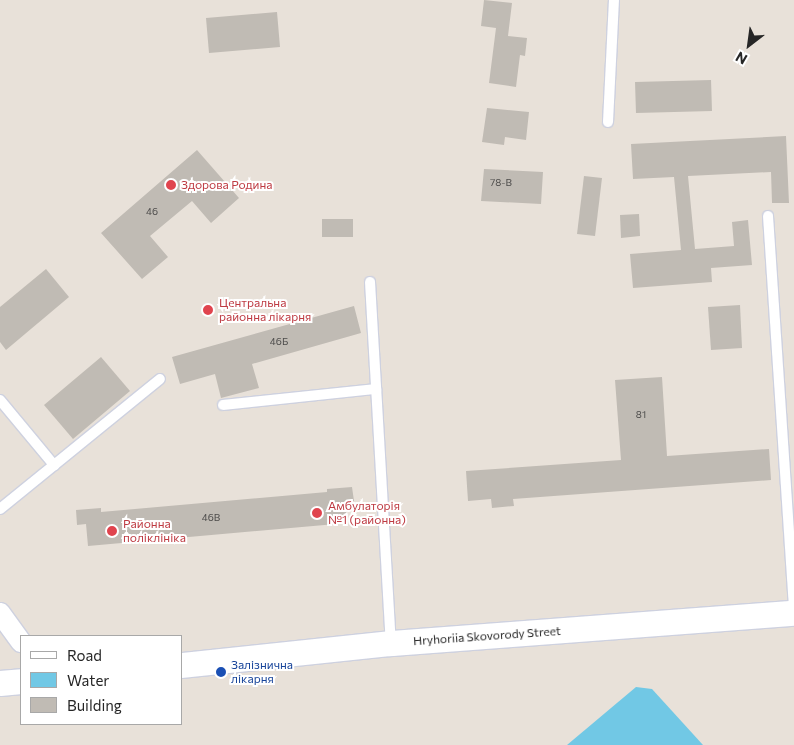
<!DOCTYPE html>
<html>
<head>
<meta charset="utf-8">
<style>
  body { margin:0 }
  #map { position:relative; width:794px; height:745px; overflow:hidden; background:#e8e1d9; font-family:Commissioner,sans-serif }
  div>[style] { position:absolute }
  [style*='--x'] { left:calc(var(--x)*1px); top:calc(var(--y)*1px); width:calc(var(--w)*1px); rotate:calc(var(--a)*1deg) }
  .water>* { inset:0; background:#71c8e5 }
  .building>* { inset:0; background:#c0bbb4 }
  .roads { filter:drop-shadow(1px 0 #ced1df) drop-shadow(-1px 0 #ced1df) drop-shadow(0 1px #ced1df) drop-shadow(0 -1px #ced1df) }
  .service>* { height:10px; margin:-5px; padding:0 5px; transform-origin:5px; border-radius:5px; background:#fff }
  .minor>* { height:20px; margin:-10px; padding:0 10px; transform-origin:10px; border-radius:10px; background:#fff }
  .tertiary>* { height:25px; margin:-12.5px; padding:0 12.5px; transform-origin:12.5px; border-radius:12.5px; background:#fff }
  .dots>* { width:14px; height:14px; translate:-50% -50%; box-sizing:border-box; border:2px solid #fff; border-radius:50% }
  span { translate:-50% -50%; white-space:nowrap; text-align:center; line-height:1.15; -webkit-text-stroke:4px #fff; paint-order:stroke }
  .number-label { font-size:10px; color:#4c4b4a }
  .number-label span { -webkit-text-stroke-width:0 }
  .health-label { font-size:12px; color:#be3a42 }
  .left { translate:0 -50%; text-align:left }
  .street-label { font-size:12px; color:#262626 }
  .transit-label { font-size:12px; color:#164399 }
  .legend { position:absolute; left:20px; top:635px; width:162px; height:90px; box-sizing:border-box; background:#fff; border:1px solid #a8a8a8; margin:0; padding:6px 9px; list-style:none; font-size:15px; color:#262626 }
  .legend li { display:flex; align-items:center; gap:10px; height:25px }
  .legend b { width:25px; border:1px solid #a8a8a8 }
  .north { position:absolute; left:724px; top:20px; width:50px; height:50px; -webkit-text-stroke:4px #fff; paint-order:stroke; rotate:210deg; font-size:14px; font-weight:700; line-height:20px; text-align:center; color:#262626 }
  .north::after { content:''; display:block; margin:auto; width:18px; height:22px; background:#262626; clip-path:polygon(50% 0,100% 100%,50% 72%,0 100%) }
</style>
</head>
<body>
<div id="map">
  <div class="water">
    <i style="clip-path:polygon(636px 687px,652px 689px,703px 745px,567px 745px)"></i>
  </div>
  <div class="building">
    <i style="clip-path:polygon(484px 0,512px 3px,508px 36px,527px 38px,525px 56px,520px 55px,516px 87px,489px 83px,496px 28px,481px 26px)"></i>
    <i style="clip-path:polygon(277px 12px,280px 47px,209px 53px,206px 18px)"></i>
    <i style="clip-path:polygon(711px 80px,712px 111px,636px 113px,635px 82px)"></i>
    <i style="clip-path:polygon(487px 108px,529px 112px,526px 140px,505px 137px,504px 145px,482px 142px)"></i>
    <i style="clip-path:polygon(786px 136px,789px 203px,772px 203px,771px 172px,688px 176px,695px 249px,734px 246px,732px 222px,748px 220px,752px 265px,711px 268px,712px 282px,633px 288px,630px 254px,681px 250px,674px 177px,633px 179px,631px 144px)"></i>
    <i style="clip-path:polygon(197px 150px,239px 198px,211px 223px,192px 201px,150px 236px,168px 257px,142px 279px,101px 233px)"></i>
    <i style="clip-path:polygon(484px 169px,543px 172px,541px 204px,481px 201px)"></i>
    <i style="clip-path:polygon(584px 176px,602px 178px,595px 236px,577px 234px)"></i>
    <i style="clip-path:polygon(639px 214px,640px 236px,621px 238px,620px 215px)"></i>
    <i style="clip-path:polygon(322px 219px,353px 219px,353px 237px,322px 237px)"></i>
    <i style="clip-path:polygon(46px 269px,69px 297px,6px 350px,0 342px,0 307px)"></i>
    <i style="clip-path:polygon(740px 305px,742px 348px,711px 350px,708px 307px)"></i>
    <i style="clip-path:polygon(354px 306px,361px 333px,252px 364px,259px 388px,221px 398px,215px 374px,180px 384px,172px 357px)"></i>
    <i style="clip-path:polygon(101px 357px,130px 391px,73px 439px,44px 405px)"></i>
    <i style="clip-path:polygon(662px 377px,667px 456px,769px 449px,771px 480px,513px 499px,514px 506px,492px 508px,491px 499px,468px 501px,466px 471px,621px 460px,615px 380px)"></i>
    <i style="clip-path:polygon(352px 487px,354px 501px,345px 502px,347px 523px,88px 546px,86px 524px,77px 525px,76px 510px,101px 508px,101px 512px,327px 492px,327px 489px)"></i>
  </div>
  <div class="roads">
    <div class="service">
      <i style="--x:608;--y:122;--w:122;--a:-87.2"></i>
      <i style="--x:768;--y:216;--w:397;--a:86.2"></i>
      <i style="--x:370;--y:282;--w:361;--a:86.7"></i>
      <i style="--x:0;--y:400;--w:85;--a:50.3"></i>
      <i style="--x:223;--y:405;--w:154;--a:-6"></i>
      <i style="--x:0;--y:509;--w:206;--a:-39.1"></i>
    </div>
    <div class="minor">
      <i style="--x:0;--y:613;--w:36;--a:54"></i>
    </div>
    <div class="tertiary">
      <i style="--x:181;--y:665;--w:211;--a:-6"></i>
      <i style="--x:391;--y:643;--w:404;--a:-4.3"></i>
      <i style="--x:0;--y:683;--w:21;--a:-5"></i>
    </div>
  </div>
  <div class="dots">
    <i style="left:171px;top:185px;background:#e0444e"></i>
    <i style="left:208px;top:310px;background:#e0444e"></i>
    <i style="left:317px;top:513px;background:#e0444e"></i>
    <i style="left:112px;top:531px;background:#e0444e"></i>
    <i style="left:221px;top:672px;background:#1a4fb4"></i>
  </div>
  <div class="number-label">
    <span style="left:501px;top:183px">78-В</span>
    <span style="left:152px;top:212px">46</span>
    <span style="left:279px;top:342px">46Б</span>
    <span style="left:641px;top:415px">81</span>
    <span style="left:211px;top:518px">46В</span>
  </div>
  <div class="health-label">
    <span class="left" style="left:181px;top:185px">Здорова Родина</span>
    <span class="left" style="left:219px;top:310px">Центральна<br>районна лікарня</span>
    <span class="left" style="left:328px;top:513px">Амбулаторія<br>№1 (районна)</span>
    <span class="left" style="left:123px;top:531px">Районна<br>поліклініка</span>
  </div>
  <div class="street-label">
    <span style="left:487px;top:636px;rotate:-4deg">Hryhoriia Skovorody Street</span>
  </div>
  <div class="transit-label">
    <span class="left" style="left:231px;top:672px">Залізнична<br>лікарня</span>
  </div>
  <ul class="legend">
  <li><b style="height:6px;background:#fff"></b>Road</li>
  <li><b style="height:14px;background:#71c8e5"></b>Water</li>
  <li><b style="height:14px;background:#c0bbb4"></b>Building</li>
  </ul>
  <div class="north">N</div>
</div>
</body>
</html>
